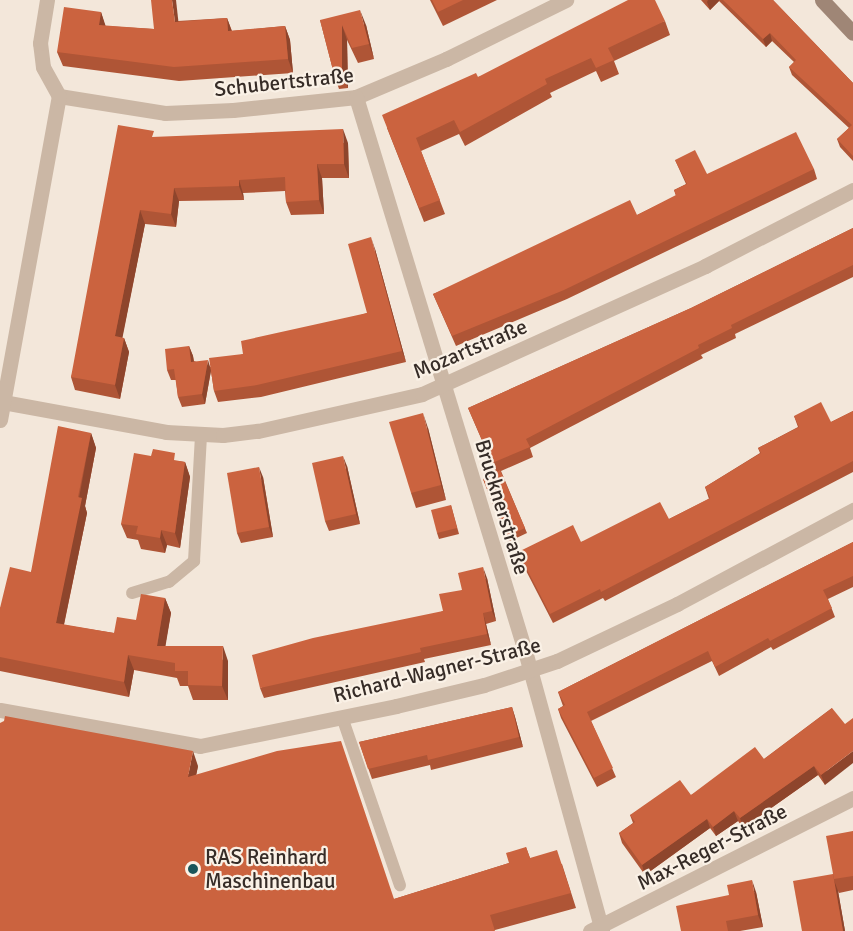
<!DOCTYPE html>
<html>
<head>
<meta charset="utf-8">
<style>
  body { margin:0 }
  #map { position:relative; width:853px; height:931px; overflow:hidden; background:#f3e7da; font-family:Signika,sans-serif }
  div>[style] { position:absolute }
  [style*='--x'] { left:calc(var(--x)*1px); top:calc(var(--y)*1px); width:calc(var(--w)*1px); rotate:calc(var(--a)*1deg) }
  .lane>* { height:12px; margin:-6px; padding:0 6px; transform-origin:6px; border-radius:6px; background:#cbb7a5 }
  .street>* { height:15px; margin:-7.5px; padding:0 7.5px; transform-origin:7.5px; border-radius:7.5px; background:#cbb7a5 }
  .secondary>* { height:15px; margin:-7.5px; padding:0 7.5px; transform-origin:7.5px; border-radius:7.5px; background:#9f8676 }
  .wall>* { inset:0; background:#af5536 }
  .shaded-wall>* { inset:0; background:#8e452c }
  .building>* { inset:0; background:#cb633f }
  .dots>* { width:16px; height:16px; translate:-50% -50%; box-sizing:border-box; border:3px solid #faf1e6; border-radius:50% }
  span { translate:-50% -50%; white-space:nowrap; text-align:center; line-height:1.15; -webkit-text-stroke:4.5px #faf1e6; paint-order:stroke }
  .street-label { font-size:21px; color:#362c27 }
  .poi-label { font-size:21px; color:#362c27 }
  .left { translate:0 -50%; text-align:left }
</style>
</head>
<body>
<div id="map">
  <div class="lane">
    <i style="--x:132;--y:593;--w:39;--a:-17"></i>
    <i style="--x:169;--y:582;--w:33;--a:-40"></i>
    <i style="--x:194;--y:561;--w:126;--a:-86.8"></i>
    <i style="--x:342;--y:717;--w:178;--a:71"></i>
  </div>
  <div class="street">
    <i style="--x:59;--y:96;--w:107;--a:9.1"></i>
    <i style="--x:165;--y:113;--w:68;--a:-2.5"></i>
    <i style="--x:233;--y:110;--w:124;--a:-6"></i>
    <i style="--x:356;--y:97;--w:98;--a:-22.9"></i>
    <i style="--x:446;--y:59;--w:134;--a:-26.2"></i>
    <i style="--x:356;--y:97;--w:579;--a:73.04"></i>
    <i style="--x:525;--y:651;--w:290;--a:74.6"></i>
    <i style="--x:3;--y:402;--w:166;--a:10.4"></i>
    <i style="--x:166;--y:432;--w:57;--a:3"></i>
    <i style="--x:223;--y:435;--w:35;--a:-7"></i>
    <i style="--x:258;--y:431;--w:168;--a:-12.7"></i>
    <i style="--x:422;--y:394;--w:311;--a:-24.3"></i>
    <i style="--x:705;--y:266;--w:166;--a:-27.2"></i>
    <i style="--x:0;--y:420;--w:329;--a:-79.7"></i>
    <i style="--x:59;--y:96;--w:33;--a:-119"></i>
    <i style="--x:43;--y:67;--w:24;--a:-97"></i>
    <i style="--x:40;--y:43;--w:44;--a:-80.8"></i>
    <i style="--x:0;--y:710;--w:203;--a:10.2"></i>
    <i style="--x:200;--y:746;--w:200;--a:-11.5"></i>
    <i style="--x:396;--y:706;--w:90;--a:-13.4"></i>
    <i style="--x:484;--y:685;--w:77;--a:-18.2"></i>
    <i style="--x:557;--y:661;--w:133;--a:-25.4"></i>
    <i style="--x:677;--y:604;--w:200;--a:-28.1"></i>
    <i style="--x:590;--y:931;--w:295;--a:-26.8"></i>
  </div>
  <div class="secondary">
    <i style="--x:822;--y:0;--w:45;--a:46.8"></i>
  </div>
  <div class="wall">
    <i style="clip-path:polygon(430px 0,497px 0,443px 26px)"></i>
    <i style="clip-path:polygon(701px 0,773px 0,853px 83px,853px 161px,840px 147px,837px 139px,849px 128px,792px 75px,789px 67px,794px 62px,772px 41px,766px 47px,719px 1px,710px 10px)"></i>
    <i style="clip-path:polygon(101px 12px,105px 26px,154px 29px,178px 21px,227px 18px,232px 31px,285px 26px,290px 40px,293px 73px,179px 81px,63px 66px,57px 52px)"></i>
    <i style="clip-path:polygon(320px 20px,366px 25px,374px 59px,358px 63px,347px 40px,348px 88px,339px 89px,334px 74px)"></i>
    <i style="clip-path:polygon(665px 21px,670px 35px,614px 61px,619px 74px,601px 82px,596px 71px,550px 93px,552px 97px,465px 146px,459px 134px,421px 151px,445px 214px,424px 222px,387px 128px,478px 77px)"></i>
    <i style="clip-path:polygon(156px 137px,348px 143px,349px 178px,322px 178px,324px 214px,291px 215px,286px 202px,285px 191px,243px 193px,244px 200px,179px 201px,176px 227px,145px 224px,122px 338px,124px 338px,129px 352px,120px 399px,75px 390px,71px 377px)"></i>
    <i style="clip-path:polygon(675px 160px,707px 174px,814px 169px,817px 179px,567px 299px,456px 346px,433px 294px,637px 215px,676px 196px,674px 190px,686px 184px)"></i>
    <i style="clip-path:polygon(853px 228px,853px 277px,735px 334px,736px 338px,701px 355px,703px 358px,530px 448px,533px 457px,501px 471px,527px 533px,508px 542px,483px 479px,496px 473px,468px 408px,691px 308px)"></i>
    <i style="clip-path:polygon(375px 249px,406px 362px,261px 397px,218px 402px,214px 391px,211px 371px,205px 404px,182px 407px,178px 397px,176px 380px,171px 380px,167px 370px,189px 346px,193px 356px,194px 361px,210px 367px,243px 354px,367px 313px)"></i>
    <i style="clip-path:polygon(853px 411px,853px 472px,605px 601px,603px 598px,553px 623px,521px 561px,518px 552px,581px 542px,669px 519px,709px 499px,705px 487px,760px 453px,758px 448px,798px 427px,794px 416px,831px 422px)"></i>
    <i style="clip-path:polygon(428px 428px,446px 500px,416px 508px,411px 493px)"></i>
    <i style="clip-path:polygon(91px 433px,96px 448px,85px 506px,87px 513px,64px 625px,114px 633px,136px 620px,165px 598px,171px 613px,165px 646px,228px 661px,228px 700px,193px 700px,188px 686px,180px 686px,177px 678px,134px 670px,129px 697px,0 671px,0 608px,31px 572px)"></i>
    <i style="clip-path:polygon(178px 461px,185px 462px,190px 477px,180px 548px,167px 545px,165px 553px,141px 549px,138px 540px,127px 538px,121px 524px)"></i>
    <i style="clip-path:polygon(347px 466px,360px 524px,329px 531px,325px 521px)"></i>
    <i style="clip-path:polygon(263px 477px,273px 537px,241px 543px,237px 533px)"></i>
    <i style="clip-path:polygon(451px 505px,459px 534px,439px 539px,437px 533px)"></i>
    <i style="clip-path:polygon(853px 542px,853px 587px,828px 599px,835px 617px,773px 650px,771px 647px,719px 676px,712px 661px,591px 721px,616px 777px,597px 787px,561px 718px,558px 709px,563px 706px,558px 692px)"></i>
    <i style="clip-path:polygon(487px 578px,496px 621px,486px 624px,491px 645px,424px 659px,425px 662px,264px 698px,260px 688px,443px 611px,462px 590px)"></i>
    <i style="clip-path:polygon(512px 707px,515px 717px,523px 747px,431px 770px,430px 765px,372px 779px,359px 742px)"></i>
    <i style="clip-path:polygon(832px 708px,825px 785px,818px 775px,743px 828px,738px 821px,716px 836px,710px 828px,645px 875px,622px 843px,619px 833px,633px 823px,630px 815px,691px 795px,764px 759px)"></i>
    <i style="clip-path:polygon(198px 766px,196px 775px,394px 899px,509px 863px,526px 847px,530px 858px,562px 864px,576px 908px,495px 930px,0 931px)"></i>
    <i style="clip-path:polygon(853px 831px,853px 890px,839px 893px,838px 891px,845px 931px,802px 931px,833px 874px)"></i>
    <i style="clip-path:polygon(756px 892px,763px 927px,740px 931px,681px 931px)"></i>
  </div>
  <div class="shaded-wall">
    <i style="clip-path:polygon(172px 0,176px 0,180px 36px,175px 22px)"></i>
    <i style="clip-path:polygon(708px 0,719px 0,719px 1px,710px 10px,707px 2px)"></i>
    <i style="clip-path:polygon(360px 10px,366px 25px,374px 59px,369px 44px)"></i>
    <i style="clip-path:polygon(101px 12px,106px 27px,99px 25px)"></i>
    <i style="clip-path:polygon(227px 18px,232px 32px,228px 31px)"></i>
    <i style="clip-path:polygon(342px 25px,347px 40px,348px 88px,342px 73px)"></i>
    <i style="clip-path:polygon(285px 26px,290px 40px,293px 73px,288px 59px)"></i>
    <i style="clip-path:polygon(770px 33px,772px 41px,766px 47px,763px 39px)"></i>
    <i style="clip-path:polygon(343px 129px,348px 143px,349px 178px,344px 164px)"></i>
    <i style="clip-path:polygon(317px 164px,322px 178px,324px 214px,319px 200px)"></i>
    <i style="clip-path:polygon(239px 180px,243px 193px,244px 200px,239px 186px)"></i>
    <i style="clip-path:polygon(174px 188px,179px 201px,176px 227px,171px 214px)"></i>
    <i style="clip-path:polygon(140px 210px,145px 224px,120px 350px,115px 336px)"></i>
    <i style="clip-path:polygon(371px 237px,375px 249px,406px 362px,402px 351px)"></i>
    <i style="clip-path:polygon(124px 338px,129px 352px,120px 399px,115px 385px)"></i>
    <i style="clip-path:polygon(189px 346px,193px 356px,195px 372px,191px 362px)"></i>
    <i style="clip-path:polygon(208px 360px,211px 370px,205px 404px,202px 394px)"></i>
    <i style="clip-path:polygon(423px 413px,428px 428px,446px 500px,441px 485px)"></i>
    <i style="clip-path:polygon(91px 433px,96px 448px,85px 506px,87px 513px,61px 638px,56px 623px)"></i>
    <i style="clip-path:polygon(343px 456px,347px 466px,360px 524px,356px 514px)"></i>
    <i style="clip-path:polygon(185px 462px,190px 477px,180px 548px,175px 533px)"></i>
    <i style="clip-path:polygon(259px 467px,263px 477px,273px 537px,269px 527px)"></i>
    <i style="clip-path:polygon(161px 530px,167px 545px,165px 553px,160px 538px)"></i>
    <i style="clip-path:polygon(483px 567px,487px 578px,496px 621px,492px 611px)"></i>
    <i style="clip-path:polygon(165px 598px,171px 613px,163px 661px,157px 646px)"></i>
    <i style="clip-path:polygon(483px 613px,486px 624px,491px 645px,487px 634px)"></i>
    <i style="clip-path:polygon(223px 646px,228px 661px,228px 700px,222px 686px)"></i>
    <i style="clip-path:polygon(128px 655px,134px 670px,129px 697px,124px 682px)"></i>
    <i style="clip-path:polygon(512px 707px,515px 717px,523px 747px,519px 737px)"></i>
    <i style="clip-path:polygon(193px 751px,198px 766px,193px 792px,188px 777px)"></i>
    <i style="clip-path:polygon(853px 751px,853px 763px,825px 785px,821px 775px)"></i>
    <i style="clip-path:polygon(814px 766px,818px 775px,743px 828px,740px 818px)"></i>
    <i style="clip-path:polygon(734px 811px,738px 821px,716px 836px,713px 827px)"></i>
    <i style="clip-path:polygon(707px 819px,710px 828px,645px 875px,642px 865px)"></i>
    <i style="clip-path:polygon(752px 880px,756px 892px,763px 927px,758px 915px)"></i>
    <i style="clip-path:polygon(834px 880px,838px 891px,845px 931px,843px 931px)"></i>
  </div>
  <div class="building">
    <i style="clip-path:polygon(151px 0,172px 0,175px 22px,227px 18px,228px 31px,285px 26px,288px 59px,174px 67px,57px 52px,64px 7px,101px 12px,99px 25px,154px 29px)"></i>
    <i style="clip-path:polygon(432px 0,463px 0,438px 12px)"></i>
    <i style="clip-path:polygon(628px 0,655px 0,665px 21px,608px 48px,614px 60px,596px 68px,591px 58px,545px 79px,547px 84px,460px 132px,454px 120px,416px 138px,440px 200px,419px 208px,382px 115px,476px 73px,478px 77px)"></i>
    <i style="clip-path:polygon(723px 0,773px 0,853px 83px,853px 156px,837px 139px,852px 125px,789px 67px,796px 60px,770px 33px,763px 39px)"></i>
    <i style="clip-path:polygon(360px 10px,369px 44px,352px 48px,342px 25px,342px 73px,334px 74px,320px 20px)"></i>
    <i style="clip-path:polygon(118px 125px,154px 131px,152px 137px,343px 129px,344px 164px,317px 164px,319px 200px,286px 202px,285px 177px,239px 180px,239px 186px,174px 188px,171px 214px,140px 210px,115px 336px,124px 338px,115px 385px,71px 377px)"></i>
    <i style="clip-path:polygon(796px 132px,814px 169px,564px 290px,452px 336px,433px 294px,630px 200px,637px 215px,676px 195px,674px 190px,687px 184px,675px 160px,695px 150px,707px 174px)"></i>
    <i style="clip-path:polygon(853px 228px,853px 265px,731px 325px,732px 328px,698px 345px,699px 348px,526px 439px,530px 447px,492px 463px,468px 408px,691px 308px)"></i>
    <i style="clip-path:polygon(371px 237px,402px 351px,257px 385px,214px 391px,209px 358px,243px 354px,241px 341px,367px 313px,348px 244px)"></i>
    <i style="clip-path:polygon(189px 346px,191px 362px,208px 360px,202px 394px,178px 397px,174px 369px,167px 370px,165px 349px)"></i>
    <i style="clip-path:polygon(821px 402px,831px 422px,853px 411px,853px 461px,601px 592px,600px 589px,550px 614px,518px 552px,573px 525px,581px 542px,660px 502px,669px 519px,710px 498px,705px 487px,761px 453px,758px 448px,799px 427px,794px 416px)"></i>
    <i style="clip-path:polygon(423px 413px,441px 485px,411px 493px,389px 422px)"></i>
    <i style="clip-path:polygon(58px 426px,91px 433px,78px 497px,82px 498px,56px 623px,114px 633px,117px 617px,136px 620px,141px 594px,165px 598px,157px 646px,223px 646px,222px 686px,188px 685px,188px 671px,175px 671px,175px 663px,128px 655px,124px 682px,0 657px,0 608px,10px 567px,31px 572px)"></i>
    <i style="clip-path:polygon(153px 449px,175px 453px,174px 460px,185px 462px,175px 533px,161px 530px,160px 538px,136px 534px,138px 526px,121px 524px,134px 453px,151px 456px)"></i>
    <i style="clip-path:polygon(343px 456px,356px 514px,325px 521px,312px 463px)"></i>
    <i style="clip-path:polygon(259px 467px,269px 527px,237px 533px,227px 473px)"></i>
    <i style="clip-path:polygon(500px 470px,525px 528px,506px 537px,483px 479px)"></i>
    <i style="clip-path:polygon(451px 505px,457px 528px,437px 533px,431px 510px)"></i>
    <i style="clip-path:polygon(853px 542px,853px 576px,823px 590px,832px 608px,770px 641px,768px 638px,715px 667px,708px 651px,587px 712px,613px 768px,594px 778px,558px 709px,565px 705px,558px 692px)"></i>
    <i style="clip-path:polygon(483px 567px,492px 611px,483px 613px,487px 634px,420px 648px,421px 652px,260px 688px,252px 655px,313px 638px,443px 611px,439px 594px,462px 590px,458px 573px)"></i>
    <i style="clip-path:polygon(512px 707px,519px 737px,428px 760px,427px 755px,368px 769px,359px 742px)"></i>
    <i style="clip-path:polygon(832px 708px,845px 724px,853px 718px,853px 751px,821px 775px,814px 766px,740px 818px,734px 811px,713px 827px,707px 819px,642px 865px,619px 833px,635px 822px,630px 815px,680px 780px,691px 795px,755px 747px,764px 759px)"></i>
    <i style="clip-path:polygon(5px 716px,193px 751px,188px 777px,277px 751px,341px 741px,394px 899px,509px 863px,506px 853px,526px 847px,530px 858px,557px 850px,571px 893px,490px 915px,495px 931px,0 931px,0 723px,4px 721px)"></i>
    <i style="clip-path:polygon(853px 831px,853px 876px,834px 879px,826px 836px)"></i>
    <i style="clip-path:polygon(833px 874px,843px 931px,802px 931px,793px 881px)"></i>
    <i style="clip-path:polygon(752px 880px,758px 915px,726px 921px,728px 931px,681px 931px,676px 906px,729px 895px,727px 885px)"></i>
  </div>
  <div class="dots">
    <i style="left:193px;top:869px;background:#1a555a"></i>
  </div>
  <div class="street-label">
    <span style="left:284px;top:82px;rotate:-6deg">Schubertstraße</span>
    <span style="left:470px;top:349px;rotate:-23deg">Mozartstraße</span>
    <span style="left:502px;top:507px;rotate:73deg">Brucknerstraße</span>
    <span style="left:437px;top:670px;rotate:-14deg">Richard-Wagner-Straße</span>
    <span style="left:712px;top:847px;rotate:-27deg">Max-Reger-Straße</span>
  </div>
  <div class="poi-label">
    <span class="left" style="left:205px;top:869px">RAS Reinhard<br>Maschinenbau</span>
  </div>
</div>
</body>
</html>
